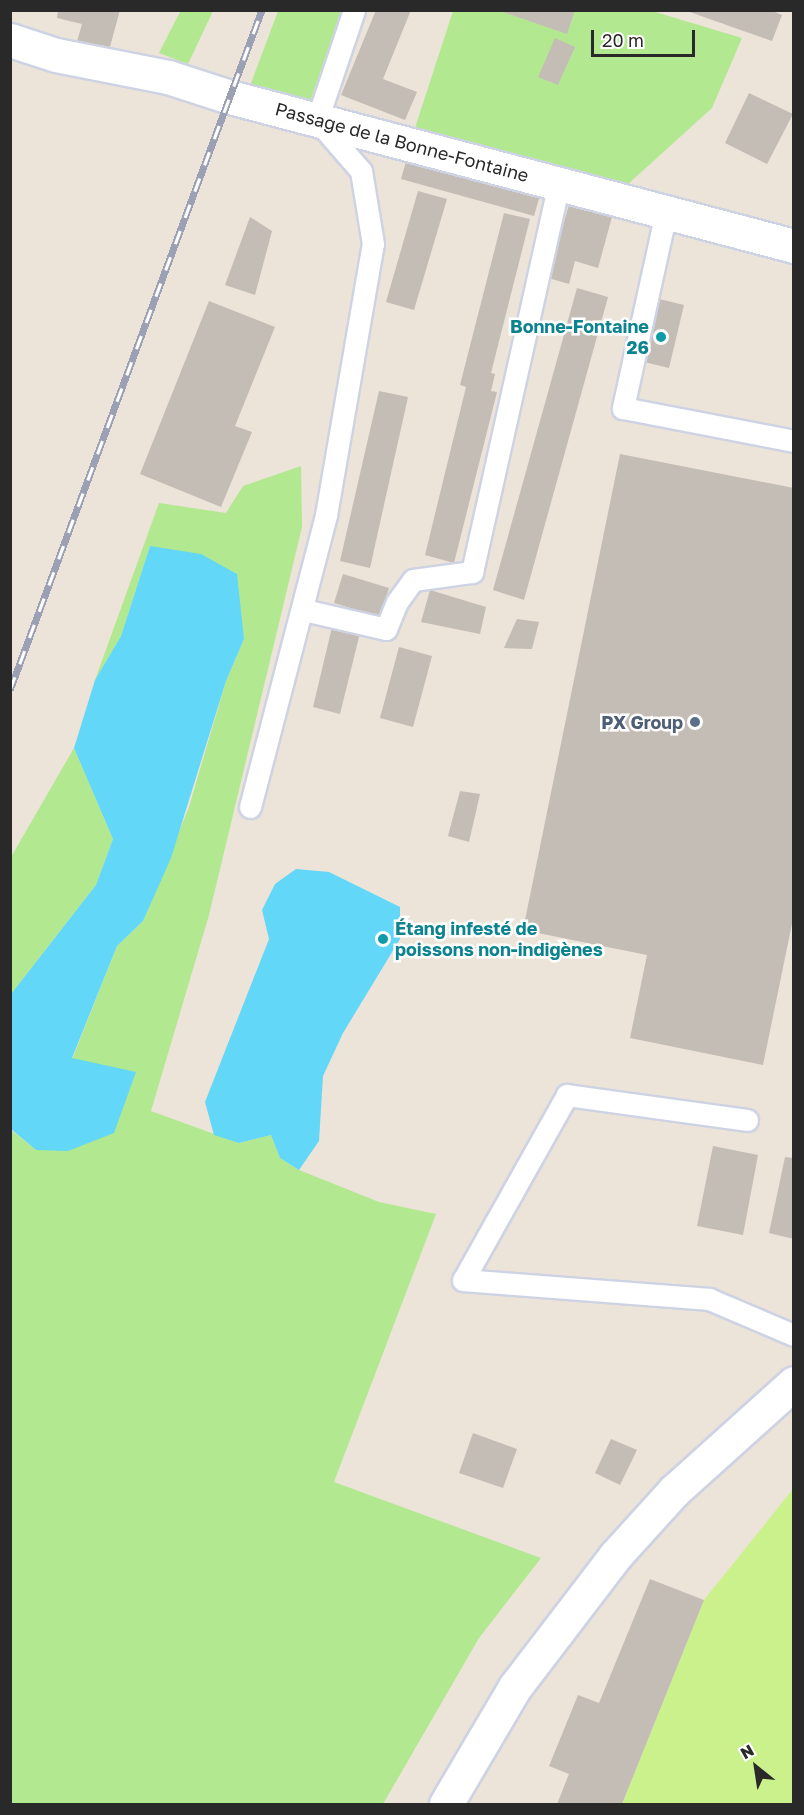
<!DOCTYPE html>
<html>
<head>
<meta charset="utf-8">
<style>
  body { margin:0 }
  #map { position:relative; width:804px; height:1815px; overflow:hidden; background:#ece3d9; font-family:"Golos Text",sans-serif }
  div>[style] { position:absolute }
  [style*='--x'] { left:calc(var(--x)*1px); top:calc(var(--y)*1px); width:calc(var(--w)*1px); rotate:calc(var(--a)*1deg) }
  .green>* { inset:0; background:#b2e890 }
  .pitch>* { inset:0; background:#caf18b }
  .water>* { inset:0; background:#62d7f8 }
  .building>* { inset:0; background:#c4bdb6 }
  .roads { filter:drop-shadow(2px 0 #ced3e3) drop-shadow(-2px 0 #ced3e3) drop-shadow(0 2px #ced3e3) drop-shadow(0 -2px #ced3e3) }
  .lane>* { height:21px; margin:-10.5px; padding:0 10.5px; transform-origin:10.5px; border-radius:10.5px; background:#fff }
  .street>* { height:33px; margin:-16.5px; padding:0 16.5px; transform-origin:16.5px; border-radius:16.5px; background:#fff }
  .secondary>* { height:33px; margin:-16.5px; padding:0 16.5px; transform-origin:16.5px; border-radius:16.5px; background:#fff }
  .rail>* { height:7px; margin-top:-3.5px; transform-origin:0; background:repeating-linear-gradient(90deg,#fff 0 14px,#9ba0b5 0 28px); box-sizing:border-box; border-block:2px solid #9ba0b5 }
  .dots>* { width:16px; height:16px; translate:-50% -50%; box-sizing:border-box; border:3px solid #fff; border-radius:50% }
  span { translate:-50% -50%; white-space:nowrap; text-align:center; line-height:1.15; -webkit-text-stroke:5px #fff; paint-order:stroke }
  .street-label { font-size:18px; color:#292929 }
  .culture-label { font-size:18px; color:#0d838f; font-weight:700 }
  .right { translate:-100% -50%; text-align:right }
  .left { translate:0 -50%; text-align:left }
  .service-label { font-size:18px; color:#4e5e75; font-weight:700 }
  .frame { position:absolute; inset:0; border:12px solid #292929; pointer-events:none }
  .north { position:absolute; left:726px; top:1737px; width:60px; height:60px; -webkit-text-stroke:4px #fff; paint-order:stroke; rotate:330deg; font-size:16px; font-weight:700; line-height:24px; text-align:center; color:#292929 }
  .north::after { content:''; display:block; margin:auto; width:21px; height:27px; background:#292929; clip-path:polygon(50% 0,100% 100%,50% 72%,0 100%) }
  .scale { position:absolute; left:591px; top:30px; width:104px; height:27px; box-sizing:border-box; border:3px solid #292929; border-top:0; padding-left:8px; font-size:18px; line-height:21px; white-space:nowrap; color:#292929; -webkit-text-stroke:4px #fff; paint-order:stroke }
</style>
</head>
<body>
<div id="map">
  <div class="green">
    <i style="clip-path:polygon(181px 10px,213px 11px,188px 64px,159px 53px)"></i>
    <i style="clip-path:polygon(278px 11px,342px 11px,310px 102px,250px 86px)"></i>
    <i style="clip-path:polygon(453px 11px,652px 11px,742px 38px,712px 108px,627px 185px,414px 131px)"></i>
    <i style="clip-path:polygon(301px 466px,302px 527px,209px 915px,151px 1111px,239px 1143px,271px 1135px,280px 1158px,299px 1170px,379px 1202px,436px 1214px,334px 1482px,541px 1558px,479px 1638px,383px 1804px,11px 1804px,10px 1129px,36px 1150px,117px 946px,143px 921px,189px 807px,226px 681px,244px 639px,150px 546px,121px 636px,95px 680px,159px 503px,226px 513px,243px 486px)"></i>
    <i style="clip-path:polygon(74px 748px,113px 839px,96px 885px,11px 994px,11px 857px)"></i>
  </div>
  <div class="pitch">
    <i style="clip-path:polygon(793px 1489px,793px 1804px,622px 1804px,704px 1600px)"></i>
  </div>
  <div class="water">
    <i style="clip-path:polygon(150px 546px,201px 554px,237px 574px,244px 639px,226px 681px,171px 858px,143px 921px,117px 946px,72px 1058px,136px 1072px,114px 1133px,68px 1151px,36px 1150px,11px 1129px,11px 994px,96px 885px,113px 839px,74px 748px,95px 680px,121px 636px)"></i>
    <i style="clip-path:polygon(296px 869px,329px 872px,400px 907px,400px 939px,343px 1033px,323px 1076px,319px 1141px,299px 1170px,280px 1158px,271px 1135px,239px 1143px,214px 1135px,205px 1102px,269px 939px,262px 910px,275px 884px)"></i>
  </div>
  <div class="building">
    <i style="clip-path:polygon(58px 10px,120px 10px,108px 54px,76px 45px,82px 24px,57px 18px)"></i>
    <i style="clip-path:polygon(376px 10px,411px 10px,383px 79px,417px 92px,405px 120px,341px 95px)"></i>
    <i style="clip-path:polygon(497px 10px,575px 10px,567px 34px)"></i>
    <i style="clip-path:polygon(770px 10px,782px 15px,772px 41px,687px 11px)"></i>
    <i style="clip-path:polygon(555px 38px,575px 47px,558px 85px,538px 77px)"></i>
    <i style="clip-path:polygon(749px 93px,793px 114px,767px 164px,725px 143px)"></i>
    <i style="clip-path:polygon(407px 158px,540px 195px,534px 216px,401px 179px)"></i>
    <i style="clip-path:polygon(418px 191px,447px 199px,414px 310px,386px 302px)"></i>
    <i style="clip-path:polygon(569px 205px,612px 217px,598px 268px,575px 261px,569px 284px,548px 278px)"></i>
    <i style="clip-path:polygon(504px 213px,530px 219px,491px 373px,495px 374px,491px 391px,497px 392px,454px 563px,425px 555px,466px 387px,460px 385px)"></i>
    <i style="clip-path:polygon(250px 217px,272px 231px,255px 295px,225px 285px)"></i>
    <i style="clip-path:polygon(577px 288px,608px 297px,524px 600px,493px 590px)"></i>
    <i style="clip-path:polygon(655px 298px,684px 305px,669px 368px,640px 361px)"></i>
    <i style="clip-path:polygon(209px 301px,275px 327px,235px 426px,252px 432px,221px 507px,140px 474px)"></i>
    <i style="clip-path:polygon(379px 391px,408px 397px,370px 568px,340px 561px)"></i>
    <i style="clip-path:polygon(620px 454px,794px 488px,794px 914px,763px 1065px,630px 1038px,647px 955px,523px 930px)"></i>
    <i style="clip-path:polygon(343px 574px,389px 588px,380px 617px,334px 603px)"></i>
    <i style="clip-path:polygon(430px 590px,486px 607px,480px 634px,421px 622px)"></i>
    <i style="clip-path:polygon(517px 619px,539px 622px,532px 649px,504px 648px)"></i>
    <i style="clip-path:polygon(333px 623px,361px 629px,340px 714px,313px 707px)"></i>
    <i style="clip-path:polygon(399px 647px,432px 656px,413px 727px,380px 718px)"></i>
    <i style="clip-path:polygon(460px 791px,480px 794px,469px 842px,448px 836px)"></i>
    <i style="clip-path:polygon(713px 1146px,758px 1155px,743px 1235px,697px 1226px)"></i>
    <i style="clip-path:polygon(785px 1157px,794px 1158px,794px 1239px,769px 1233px)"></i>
    <i style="clip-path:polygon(473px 1433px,517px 1449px,503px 1488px,459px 1473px)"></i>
    <i style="clip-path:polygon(611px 1439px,637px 1450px,620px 1485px,595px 1473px)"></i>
    <i style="clip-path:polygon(650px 1579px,704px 1600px,622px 1804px,557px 1804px,569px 1774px,549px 1766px,578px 1695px,599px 1703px)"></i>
  </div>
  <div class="roads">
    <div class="lane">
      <i style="--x:666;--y:212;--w:201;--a:102.4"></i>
      <i style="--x:623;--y:408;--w:174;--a:10.9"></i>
      <i style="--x:304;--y:610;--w:84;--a:13"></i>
      <i style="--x:386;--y:629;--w:29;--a:-68"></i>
      <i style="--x:397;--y:602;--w:27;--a:-54"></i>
      <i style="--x:413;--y:580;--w:60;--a:-7.7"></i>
      <i style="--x:472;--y:572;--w:398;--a:-77.4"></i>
      <i style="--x:250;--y:807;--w:302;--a:-75.4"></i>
      <i style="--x:326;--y:515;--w:275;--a:-80.2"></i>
      <i style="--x:373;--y:244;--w:74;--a:-99.3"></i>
      <i style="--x:361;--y:171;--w:67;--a:-130.8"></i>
      <i style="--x:317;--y:120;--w:116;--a:-71.4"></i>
      <i style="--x:747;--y:1120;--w:182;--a:-172.1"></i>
      <i style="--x:567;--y:1095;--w:212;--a:119.3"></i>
      <i style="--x:463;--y:1280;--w:247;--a:4.4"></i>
      <i style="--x:709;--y:1299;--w:92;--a:23"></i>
    </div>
    <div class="street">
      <i style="--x:10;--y:40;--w:48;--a:18.1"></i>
      <i style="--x:56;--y:55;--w:114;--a:11.1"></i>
      <i style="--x:168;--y:77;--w:65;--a:17.9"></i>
      <i style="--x:230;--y:97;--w:583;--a:14.8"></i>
    </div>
    <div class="secondary">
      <i style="--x:446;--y:1804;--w:136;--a:-59.5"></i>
      <i style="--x:515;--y:1687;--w:165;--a:-52.6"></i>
      <i style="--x:615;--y:1556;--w:88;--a:-47.8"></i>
      <i style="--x:674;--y:1491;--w:161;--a:-42"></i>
    </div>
  </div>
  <div class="rail">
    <i style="--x:10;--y:690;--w:725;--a:-69.67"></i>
  </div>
  <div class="dots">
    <i style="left:661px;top:337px;background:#0f9aa8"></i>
    <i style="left:695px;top:722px;background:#5c6f8a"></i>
    <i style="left:383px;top:939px;background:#0f9aa8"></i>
  </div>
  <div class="street-label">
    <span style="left:402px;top:142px;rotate:15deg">Passage de la Bonne-Fontaine</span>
  </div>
  <div class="culture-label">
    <span class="right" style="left:649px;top:337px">Bonne-Fontaine<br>26</span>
    <span class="left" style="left:395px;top:939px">Étang infesté de<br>poissons non-indigènes</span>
  </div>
  <div class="service-label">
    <span class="right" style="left:683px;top:722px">PX Group</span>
  </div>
  <div class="frame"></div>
  <div class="north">N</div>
  <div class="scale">20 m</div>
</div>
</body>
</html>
